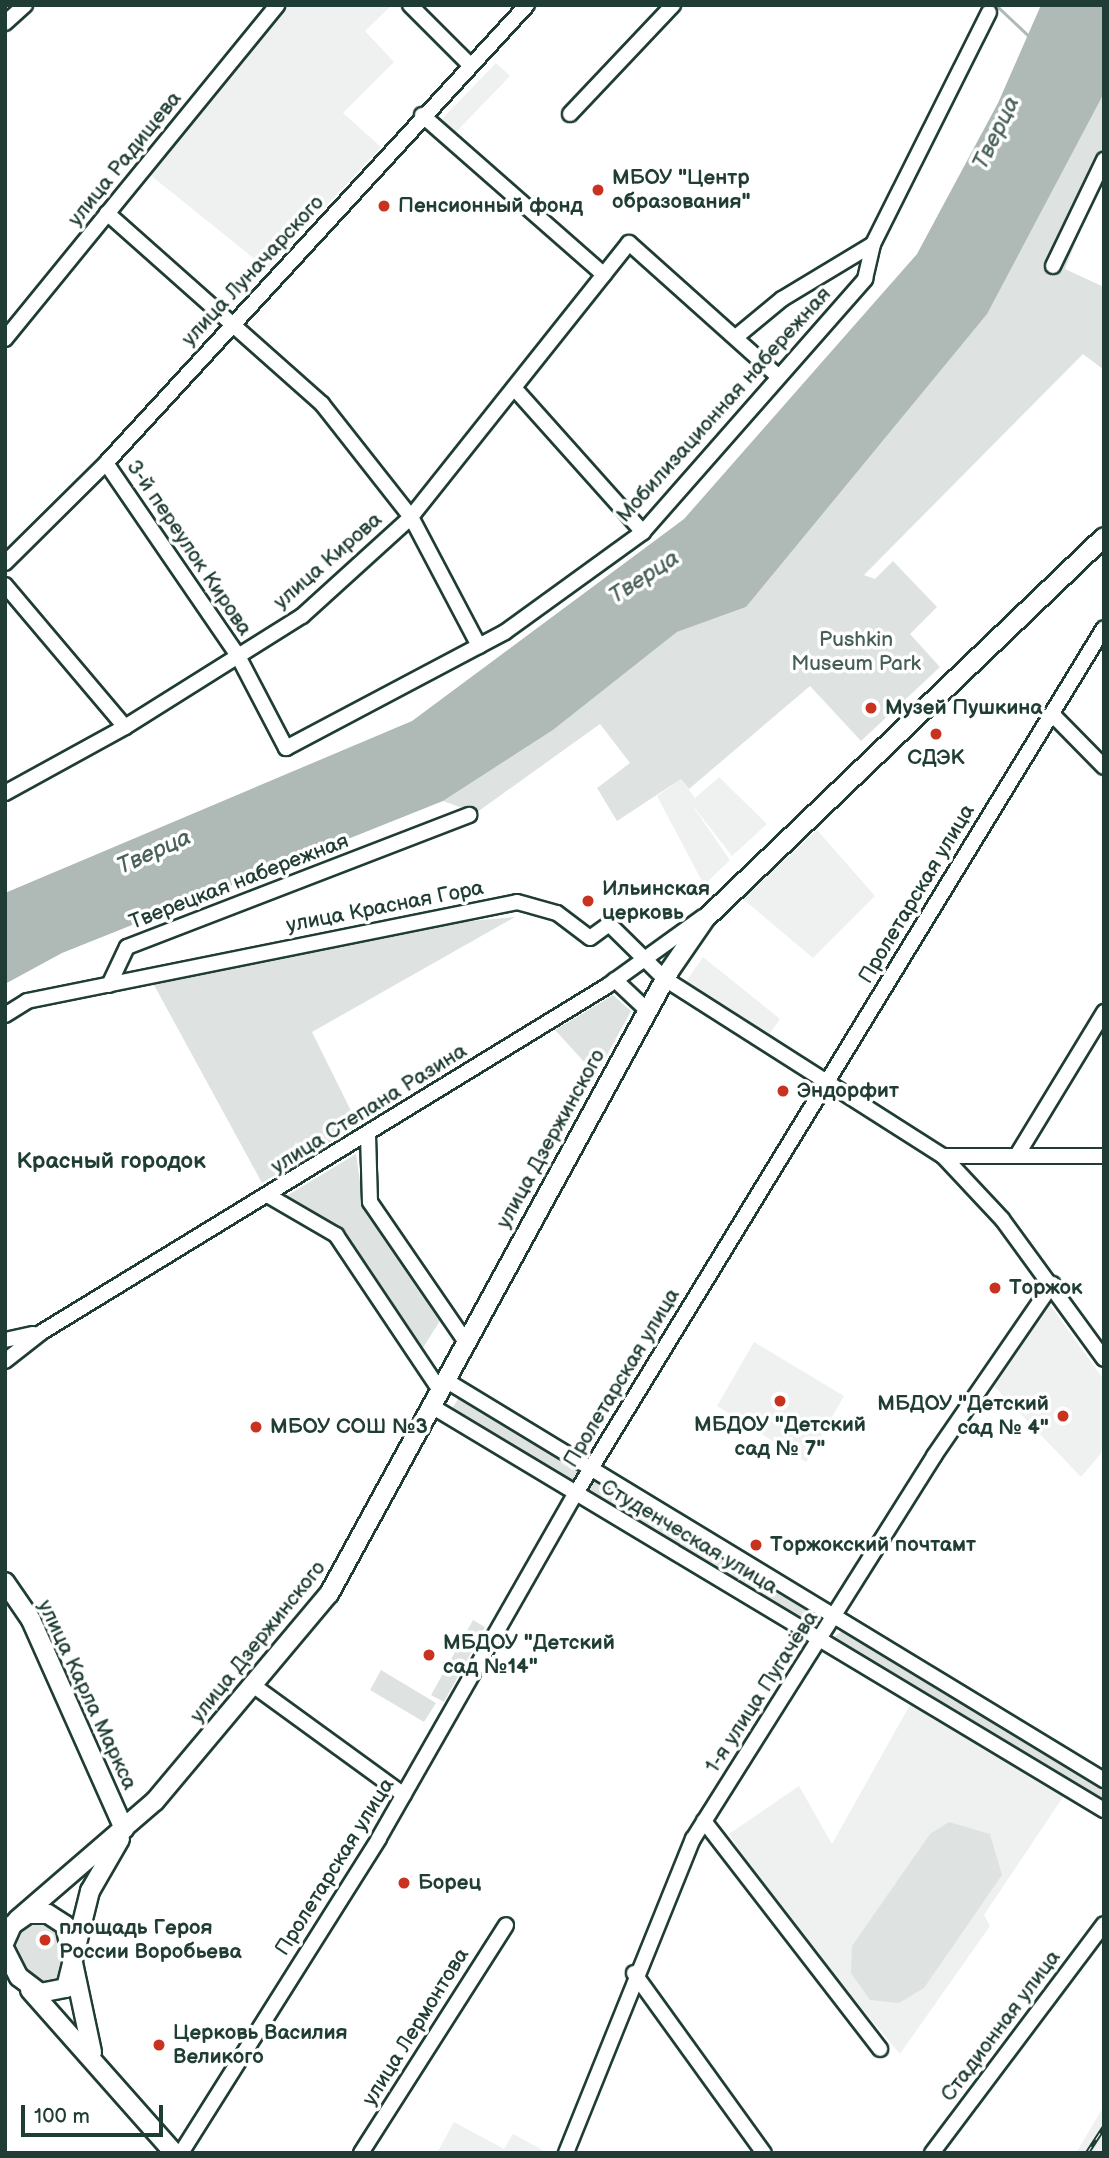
<!DOCTYPE html>
<html>
<head>
<meta charset="utf-8">
<style>
  body { margin:0 }
  #map { position:relative; width:1109px; height:2158px; overflow:hidden; background:#fff; font-family:"Balsamiq Sans",sans-serif }
  div>[style] { position:absolute }
  [style*='--x'] { left:calc(var(--x)*1px); top:calc(var(--y)*1px); width:calc(var(--w)*1px); rotate:calc(var(--a)*1deg) }
  .built>* { inset:0; background:#eef1f0 }
  .green>* { inset:0; background:#dee3e2 }
  .water>* { inset:0; background:#afbab7 }
  .stream>* { height:2.5px; margin:-1.25px; padding:0 1.25px; transform-origin:1.25px; border-radius:1.25px; background:#afbab7 }
  .roads { filter:drop-shadow(2px 0 #1f3d34) drop-shadow(-2px 0 #1f3d34) drop-shadow(0 2px #1f3d34) drop-shadow(0 -2px #1f3d34) }
  .minor>* { height:14px; margin:-7px; padding:0 7px; transform-origin:7px; border-radius:7px; background:#fff }
  .major>* { height:18px; margin:-9px; padding:0 9px; transform-origin:9px; border-radius:9px; background:#fff }
  .rail>* { height:5px; margin-top:-2.5px; transform-origin:0; background:repeating-linear-gradient(90deg,#fff 0 8px,#1f3d34 0 16px); box-sizing:border-box; border-block:2px solid #1f3d34 }
  .dots>* { width:19px; height:19px; translate:-50% -50%; box-sizing:border-box; border:4px solid #fff; border-radius:50% }
  span { translate:-50% -50%; white-space:nowrap; text-align:center; line-height:1.15; -webkit-text-stroke:7px #fff; paint-order:stroke }
  .street-label { font-size:21px; color:#1f3d34 }
  .poi-label { font-size:21px; color:#1f3d34; font-weight:700 }
  .left { translate:0 -50%; text-align:left }
  .right { translate:-100% -50%; text-align:right }
  .park-label { font-size:21px; color:#455e57 }
  .water-label { font-size:23px; color:#4a625b; font-style:italic }
  .neighbourhood-label { font-size:23px; color:#1f3d34; font-weight:700 }
  .frame { position:absolute; inset:0; border:7px solid #1f3d34; pointer-events:none }
  .scale { position:absolute; left:21px; top:2105px; width:142px; height:32px; box-sizing:border-box; border:4px solid #1f3d34; border-top:0; padding-left:9px; font-size:21px; line-height:24px; white-space:nowrap; color:#1f3d34; -webkit-text-stroke:5px #fff; paint-order:stroke }
</style>
</head>
<body>
<div id="map">
  <div class="built">
    <i style="clip-path:polygon(284px 5px,392px 5px,365px 31px,394px 62px,343px 113px,381px 147px,267px 269px,149px 174px)"></i>
    <i style="clip-path:polygon(496px 63px,510px 76px,456px 132px,442px 119px)"></i>
    <i style="clip-path:polygon(719px 777px,767px 824px,732px 856px,690px 802px,730px 860px,704px 885px,657px 796px,681px 779px,695px 798px)"></i>
    <i style="clip-path:polygon(817px 830px,875px 896px,813px 958px,743px 899px)"></i>
    <i style="clip-path:polygon(703px 957px,780px 1019px,768px 1036px,685px 983px)"></i>
    <i style="clip-path:polygon(1048px 1302px,1104px 1380px,1104px 1450px,1081px 1477px,991px 1383px)"></i>
    <i style="clip-path:polygon(754px 1342px,844px 1396px,806px 1462px,717px 1406px)"></i>
    <i style="clip-path:polygon(911px 1703px,1065px 1794px,984px 1915px,990px 1926px,900px 2054px,773px 1902px,729px 1834px,799px 1786px,832px 1844px)"></i>
    <i style="clip-path:polygon(1104px 2106px,1104px 2153px,1076px 2153px)"></i>
    <i style="clip-path:polygon(454px 2122px,504px 2149px,513px 2134px,548px 2153px,437px 2153px)"></i>
  </div>
  <div class="green">
    <i style="clip-path:polygon(1104px 93px,1104px 170px,1065px 269px,1104px 287px,1104px 370px,1083px 354px,864px 575px,875px 579px,893px 561px,937px 607px,910px 634px,940px 667px,861px 741px,810px 686px,689px 789px,681px 779px,617px 821px,597px 788px,630px 763px,600px 724px,476px 813px,443px 801px,553px 730px,677px 632px,746px 607px,1045px 195px)"></i>
    <i style="clip-path:polygon(515px 917px,312px 1032px,358px 1125px,262px 1183px,154px 985px,435px 924px)"></i>
    <i style="clip-path:polygon(613px 995px,631px 1011px,596px 1075px,555px 1030px)"></i>
    <i style="clip-path:polygon(356px 1154px,364px 1209px,441px 1319px,421px 1351px,342px 1229px,283px 1198px)"></i>
    <i style="clip-path:polygon(460px 1396px,583px 1473px,575px 1487px,451px 1410px)"></i>
    <i style="clip-path:polygon(589px 1479px,818px 1615px,819px 1629px,580px 1492px)"></i>
    <i style="clip-path:polygon(473px 1620px,485px 1627px,444px 1702px,431px 1695px)"></i>
    <i style="clip-path:polygon(842px 1631px,1104px 1785px,1104px 1807px,831px 1639px)"></i>
    <i style="clip-path:polygon(381px 1670px,436px 1703px,424px 1722px,370px 1690px)"></i>
    <i style="clip-path:polygon(949px 1822px,990px 1834px,1002px 1875px,924px 1988px,899px 2003px,870px 2000px,851px 1973px,852px 1946px,930px 1834px)"></i>
    <i style="clip-path:polygon(43px 1922px,60px 1933px,65px 1946px,63px 1972px,49px 1987px,19px 1964px,13px 1947px,24px 1928px)"></i>
  </div>
  <div class="water">
    <i style="clip-path:polygon(1041px 5px,1104px 5px,1104px 93px,987px 314px,746px 607px,677px 632px,553px 730px,443px 801px,62px 953px,5px 984px,5px 893px,412px 721px,684px 519px,917px 254px,998px 103px)"></i>
  </div>
  <div class="stream">
    <i style="--x:996;--y:5;--w:45;--a:43.2"></i>
  </div>
  <div class="roads">
    <div class="minor">
      <i style="--x:410;--y:5;--w:85;--a:45"></i>
      <i style="--x:5;--y:23;--w:27;--a:-42"></i>
      <i style="--x:570;--y:114;--w:150;--a:-46.6"></i>
      <i style="--x:422;--y:115;--w:242;--a:41.3"></i>
      <i style="--x:107;--y:213;--w:288;--a:41.6"></i>
      <i style="--x:322;--y:404;--w:144;--a:51.8"></i>
      <i style="--x:411;--y:517;--w:146;--a:62.2"></i>
      <i style="--x:1053;--y:266;--w:118;--a:-64.3"></i>
      <i style="--x:736;--y:337;--w:60;--a:-39.6"></i>
      <i style="--x:782;--y:299;--w:106;--a:-31.1"></i>
      <i style="--x:5;--y:339;--w:431;--a:-50.8"></i>
      <i style="--x:515;--y:389;--w:192;--a:48.2"></i>
      <i style="--x:106;--y:463;--w:234;--a:55.6"></i>
      <i style="--x:238;--y:656;--w:104;--a:62.4"></i>
      <i style="--x:286;--y:748;--w:248;--a:-27.9"></i>
      <i style="--x:505;--y:632;--w:170;--a:-35.9"></i>
      <i style="--x:643;--y:532;--w:337;--a:-48.7"></i>
      <i style="--x:865;--y:279;--w:36;--a:-77"></i>
      <i style="--x:873;--y:244;--w:259;--a:-63.4"></i>
      <i style="--x:5;--y:563;--w:142;--a:-44.7"></i>
      <i style="--x:106;--y:463;--w:622;--a:-47.41"></i>
      <i style="--x:5;--y:585;--w:186;--a:49.8"></i>
      <i style="--x:1052;--y:714;--w:74;--a:45.5"></i>
      <i style="--x:5;--y:793;--w:137;--a:-28.8"></i>
      <i style="--x:125;--y:727;--w:209;--a:-32.1"></i>
      <i style="--x:302;--y:616;--w:147;--a:-42.2"></i>
      <i style="--x:411;--y:517;--w:350;--a:-51.5"></i>
      <i style="--x:629;--y:243;--w:200;--a:41.8"></i>
      <i style="--x:615;--y:980;--w:45;--a:43.2"></i>
      <i style="--x:109;--y:985;--w:42;--a:-64.7"></i>
      <i style="--x:127;--y:947;--w:367;--a:-21.1"></i>
      <i style="--x:5;--y:1015;--w:26;--a:-32"></i>
      <i style="--x:27;--y:1001;--w:500;--a:-11.4"></i>
      <i style="--x:517;--y:902;--w:41;--a:15.4"></i>
      <i style="--x:557;--y:913;--w:41;--a:37.1"></i>
      <i style="--x:590;--y:938;--w:24;--a:-36"></i>
      <i style="--x:609;--y:924;--w:78;--a:44.5"></i>
      <i style="--x:665;--y:979;--w:330;--a:32.5"></i>
      <i style="--x:943;--y:1156;--w:86;--a:46.9"></i>
      <i style="--x:1002;--y:1219;--w:173;--a:53.9"></i>
      <i style="--x:368;--y:1135;--w:67;--a:88.3"></i>
      <i style="--x:370;--y:1202;--w:170;--a:55.6"></i>
      <i style="--x:1019;--y:1152;--w:164;--a:-58.7"></i>
      <i style="--x:943;--y:1156;--w:161;--a:0"></i>
      <i style="--x:269;--y:1196;--w:78;--a:30.2"></i>
      <i style="--x:336;--y:1235;--w:189;--a:56.2"></i>
      <i style="--x:5;--y:1340;--w:29;--a:-12"></i>
      <i style="--x:5;--y:1361;--w:47;--a:-38.1"></i>
      <i style="--x:42;--y:1332;--w:663;--a:-31.48"></i>
      <i style="--x:607;--y:986;--w:118;--a:-35.7"></i>
      <i style="--x:447;--y:1381;--w:769;--a:31.27"></i>
      <i style="--x:433;--y:1407;--w:783;--a:30.99"></i>
      <i style="--x:254;--y:1686;--w:185;--a:36"></i>
      <i style="--x:704;--y:1821;--w:288;--a:52.3"></i>
      <i style="--x:634;--y:1973;--w:222;--a:54.2"></i>
      <i style="--x:181;--y:2153;--w:372;--a:-57.8"></i>
      <i style="--x:379;--y:1838;--w:397;--a:-60.3"></i>
      <i style="--x:576;--y:1493;--w:1013;--a:-58.6"></i>
      <i style="--x:361;--y:2153;--w:270;--a:-57.5"></i>
      <i style="--x:566;--y:2153;--w:339;--a:-68"></i>
      <i style="--x:693;--y:1839;--w:453;--a:-57.8"></i>
      <i style="--x:934;--y:1456;--w:209;--a:-55.5"></i>
      <i style="--x:932;--y:2153;--w:286;--a:-53.1"></i>
    </div>
    <div class="major">
      <i style="--x:5;--y:1582;--w:46;--a:55.6"></i>
      <i style="--x:31;--y:1620;--w:229;--a:66"></i>
      <i style="--x:17;--y:1920;--w:182;--a:-40.8"></i>
      <i style="--x:155;--y:1801;--w:270;--a:-50"></i>
      <i style="--x:329;--y:1594;--w:711;--a:-61.34"></i>
      <i style="--x:670;--y:970;--w:62;--a:-55.5"></i>
      <i style="--x:705;--y:919;--w:552;--a:-43.75"></i>
      <i style="--x:5;--y:1941;--w:17;--a:-66"></i>
      <i style="--x:12;--y:1925;--w:19;--a:-35"></i>
      <i style="--x:28;--y:1914;--w:20;--a:0"></i>
      <i style="--x:48;--y:1914;--w:20;--a:33"></i>
      <i style="--x:65;--y:1925;--w:130;--a:78"></i>
      <i style="--x:5;--y:1950;--w:30;--a:63"></i>
      <i style="--x:19;--y:1977;--w:26;--a:37"></i>
      <i style="--x:40;--y:1993;--w:26;--a:-11"></i>
      <i style="--x:66;--y:1988;--w:100;--a:-76.1"></i>
      <i style="--x:90;--y:1891;--w:60;--a:-60"></i>
      <i style="--x:30;--y:1990;--w:217;--a:48.5"></i>
    </div>
  </div>
  <div class="rail">
    <i style="--x:1087;--y:2153;--w:31;--a:-57"></i>
  </div>
  <div class="dots">
    <i style="left:598px;top:190px;background:#c8321e"></i>
    <i style="left:384px;top:206px;background:#c8321e"></i>
    <i style="left:871px;top:708px;background:#c8321e"></i>
    <i style="left:936px;top:734px;background:#c8321e"></i>
    <i style="left:588px;top:901px;background:#c8321e"></i>
    <i style="left:783px;top:1091px;background:#c8321e"></i>
    <i style="left:995px;top:1288px;background:#c8321e"></i>
    <i style="left:780px;top:1401px;background:#c8321e"></i>
    <i style="left:1063px;top:1416px;background:#c8321e"></i>
    <i style="left:256px;top:1427px;background:#c8321e"></i>
    <i style="left:756px;top:1545px;background:#c8321e"></i>
    <i style="left:429px;top:1655px;background:#c8321e"></i>
    <i style="left:404px;top:1883px;background:#c8321e"></i>
    <i style="left:45px;top:1940px;background:#c8321e"></i>
    <i style="left:159px;top:2045px;background:#c8321e"></i>
  </div>
  <div class="street-label">
    <span style="left:125px;top:159px;rotate:-51deg">улица Радищева</span>
    <span style="left:253px;top:271px;rotate:-47deg">улица Луначарского</span>
    <span style="left:724px;top:405px;rotate:-48deg">Мобилизационная набережная</span>
    <span style="left:189px;top:548px;rotate:56deg">3-й переулок Кирова</span>
    <span style="left:328px;top:561px;rotate:-41deg">улица Кирова</span>
    <span style="left:239px;top:882px;rotate:-21deg">Тверецкая набережная</span>
    <span style="left:917px;top:894px;rotate:-59deg">Пролетарская улица</span>
    <span style="left:385px;top:907px;rotate:-11deg">улица Красная Гора</span>
    <span style="left:369px;top:1109px;rotate:-32deg">улица Степана Разина</span>
    <span style="left:551px;top:1139px;rotate:-61deg">улица Дзержинского</span>
    <span style="left:622px;top:1378px;rotate:-59deg">Пролетарская улица</span>
    <span style="left:689px;top:1537px;rotate:31deg">Студенческая улица</span>
    <span style="left:258px;top:1642px;rotate:-51deg">улица Дзержинского</span>
    <span style="left:762px;top:1692px;rotate:-57deg">1-я улица Пугачёва</span>
    <span style="left:87px;top:1695px;rotate:65deg">улица Карла Маркса</span>
    <span style="left:335px;top:1867px;rotate:-58deg">Пролетарская улица</span>
    <span style="left:1001px;top:2026px;rotate:-53deg">Стадионная улица</span>
    <span style="left:416px;top:2027px;rotate:-58deg">улица Лермонтова</span>
  </div>
  <div class="poi-label">
    <span class="left" style="left:612px;top:190px">МБОУ "Центр<br>образования"</span>
    <span class="left" style="left:398px;top:206px">Пенсионный фонд</span>
    <span class="left" style="left:885px;top:708px">Музей Пушкина</span>
    <span style="left:936px;top:758px">СДЭК</span>
    <span class="left" style="left:602px;top:901px">Ильинская<br>церковь</span>
    <span class="left" style="left:797px;top:1091px">Эндорфит</span>
    <span class="left" style="left:1009px;top:1288px">Торжок</span>
    <span class="right" style="left:1049px;top:1416px">МБДОУ "Детский<br>сад № 4"</span>
    <span style="left:780px;top:1437px">МБДОУ "Детский<br>сад № 7"</span>
    <span class="left" style="left:270px;top:1427px">МБОУ СОШ №3</span>
    <span class="left" style="left:770px;top:1545px">Торжокский почтамт</span>
    <span class="left" style="left:443px;top:1655px">МБДОУ "Детский<br>сад №14"</span>
    <span class="left" style="left:418px;top:1883px">Борец</span>
    <span class="left" style="left:59px;top:1940px">площадь Героя<br>России Воробьева</span>
    <span class="left" style="left:173px;top:2045px">Церковь Василия<br>Великого</span>
  </div>
  <div class="park-label">
    <span style="left:856px;top:652px">Pushkin<br>Museum Park</span>
  </div>
  <div class="water-label">
    <span style="left:996px;top:133px;rotate:-64deg">Тверца</span>
    <span style="left:644px;top:577px;rotate:-33deg">Тверца</span>
    <span style="left:154px;top:852px;rotate:-24deg">Тверца</span>
  </div>
  <div class="neighbourhood-label">
    <span style="left:111px;top:1161px">Красный городок</span>
  </div>
  <div class="frame"></div>
  <div class="scale">100 m</div>
</div>
</body>
</html>
